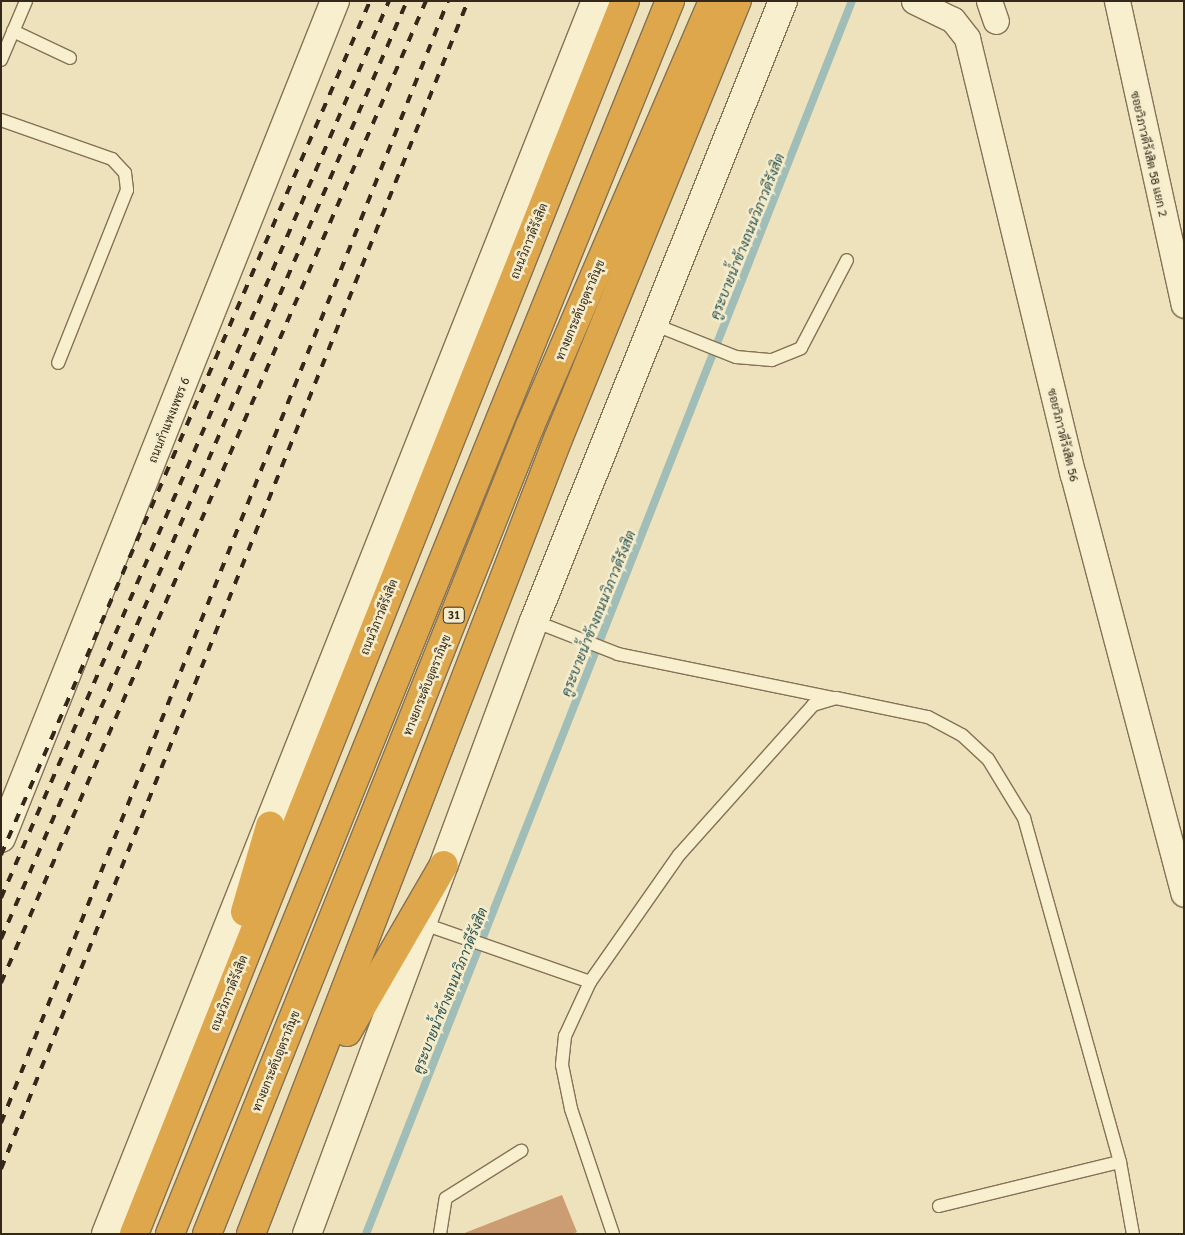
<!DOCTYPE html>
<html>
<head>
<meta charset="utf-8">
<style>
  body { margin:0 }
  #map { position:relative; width:1185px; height:1235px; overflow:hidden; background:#ede2bc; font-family:Georgia,Sarabun,serif }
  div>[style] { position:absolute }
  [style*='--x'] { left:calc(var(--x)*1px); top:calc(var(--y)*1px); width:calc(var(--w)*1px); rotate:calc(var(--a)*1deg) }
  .stream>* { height:8px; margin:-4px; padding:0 4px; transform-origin:4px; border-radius:4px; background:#a0beb7 }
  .building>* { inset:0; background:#cc9d72 }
  .roads { filter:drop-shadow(1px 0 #847256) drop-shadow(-1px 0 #847256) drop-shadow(0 1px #847256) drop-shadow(0 -1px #847256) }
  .lane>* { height:12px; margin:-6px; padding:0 6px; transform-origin:6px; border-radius:6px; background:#f8efcf }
  .street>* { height:25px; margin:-12.5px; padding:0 12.5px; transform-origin:12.5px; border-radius:12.5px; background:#f8efcf }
  .secondary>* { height:28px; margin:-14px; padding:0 14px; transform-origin:14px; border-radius:14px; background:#f8efcf }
  .highway>* { height:28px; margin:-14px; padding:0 14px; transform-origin:14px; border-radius:14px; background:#dfa74b }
  .rail>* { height:4px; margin-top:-2px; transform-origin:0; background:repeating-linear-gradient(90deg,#34281b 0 9px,transparent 0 18px) }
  span { translate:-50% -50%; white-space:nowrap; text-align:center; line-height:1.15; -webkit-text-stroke:5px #f5eccb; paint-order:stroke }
  .shield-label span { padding:1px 4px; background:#f5eccb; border:1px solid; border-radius:4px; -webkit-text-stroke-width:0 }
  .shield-label { font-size:11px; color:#34281b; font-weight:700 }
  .street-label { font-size:12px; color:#34281b }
  .water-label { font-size:14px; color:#2a5354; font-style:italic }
  .frame { position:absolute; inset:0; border:2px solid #34281b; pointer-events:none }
</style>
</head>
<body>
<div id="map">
  <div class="stream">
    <i style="--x:366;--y:1234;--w:1325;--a:-68.49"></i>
  </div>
  <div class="building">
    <i style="clip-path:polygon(562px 1195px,577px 1232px,573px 1234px,462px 1234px)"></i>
  </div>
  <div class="roads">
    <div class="lane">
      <i style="--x:13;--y:31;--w:63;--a:25.3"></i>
      <i style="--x:1;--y:60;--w:64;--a:-67"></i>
      <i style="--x:1;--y:120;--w:118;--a:19.4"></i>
      <i style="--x:112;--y:159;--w:19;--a:47"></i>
      <i style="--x:125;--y:173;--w:17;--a:83"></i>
      <i style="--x:127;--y:190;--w:186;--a:111.7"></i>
      <i style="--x:653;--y:324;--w:89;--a:21.7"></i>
      <i style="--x:736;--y:357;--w:36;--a:5"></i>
      <i style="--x:772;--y:360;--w:31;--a:-22"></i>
      <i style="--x:801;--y:348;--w:99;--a:-62.4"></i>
      <i style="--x:534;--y:621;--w:90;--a:21.4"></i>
      <i style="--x:618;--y:654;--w:219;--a:11.6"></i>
      <i style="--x:421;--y:923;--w:179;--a:19.2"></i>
      <i style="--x:590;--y:982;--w:155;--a:-55"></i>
      <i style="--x:679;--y:855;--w:201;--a:-48.2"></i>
      <i style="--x:813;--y:705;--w:24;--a:-17"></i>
      <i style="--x:836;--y:698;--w:94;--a:11.7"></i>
      <i style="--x:928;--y:717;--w:38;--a:28"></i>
      <i style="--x:962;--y:735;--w:35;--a:43"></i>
      <i style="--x:988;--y:759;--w:69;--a:58.6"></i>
      <i style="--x:1024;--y:818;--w:357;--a:74.4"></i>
      <i style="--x:1120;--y:1162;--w:73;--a:79.8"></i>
      <i style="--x:590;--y:982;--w:60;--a:114.8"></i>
      <i style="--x:565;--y:1036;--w:29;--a:96"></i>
      <i style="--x:562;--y:1065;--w:45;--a:78.4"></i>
      <i style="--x:571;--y:1109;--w:132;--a:71.4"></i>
      <i style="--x:939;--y:1206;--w:186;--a:-13.7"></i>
      <i style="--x:440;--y:1234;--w:36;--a:-81"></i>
      <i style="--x:446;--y:1198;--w:89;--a:-32.1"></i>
    </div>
    <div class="street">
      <i style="--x:914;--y:1;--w:43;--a:26"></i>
      <i style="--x:953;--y:20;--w:23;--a:52"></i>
      <i style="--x:967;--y:38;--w:450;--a:76.4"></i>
      <i style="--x:1073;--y:475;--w:433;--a:75.2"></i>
      <i style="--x:989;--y:1;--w:21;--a:71"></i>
      <i style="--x:1117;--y:1;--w:311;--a:77.6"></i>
    </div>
    <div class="secondary">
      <i style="--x:1;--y:838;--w:901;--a:-68.25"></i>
      <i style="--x:106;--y:1234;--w:1327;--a:-68.33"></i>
      <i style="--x:307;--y:1234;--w:654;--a:-69.68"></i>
      <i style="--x:534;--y:621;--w:668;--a:-68.12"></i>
    </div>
    <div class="highway">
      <i style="--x:245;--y:912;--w:90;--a:-73.8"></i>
      <i style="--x:347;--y:1032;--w:193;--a:-59.9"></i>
      <i style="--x:134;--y:1234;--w:1327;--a:-68.29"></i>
      <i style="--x:170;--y:1234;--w:1331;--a:-67.93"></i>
      <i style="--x:207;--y:1234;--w:870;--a:-68.21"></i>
      <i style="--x:530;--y:426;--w:463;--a:-66.7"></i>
      <i style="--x:251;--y:1234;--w:852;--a:-68.89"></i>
      <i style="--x:558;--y:439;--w:473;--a:-67.8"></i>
    </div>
  </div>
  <div class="rail">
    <i style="--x:1;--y:855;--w:930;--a:-66.63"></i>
    <i style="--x:1;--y:898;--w:977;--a:-66.61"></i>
    <i style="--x:1;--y:939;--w:1022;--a:-66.6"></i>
    <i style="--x:1;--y:983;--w:1070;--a:-66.6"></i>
    <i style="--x:1;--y:1123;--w:1208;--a:-68.28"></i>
    <i style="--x:1;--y:1169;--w:1258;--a:-68.21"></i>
  </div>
  <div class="shield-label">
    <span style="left:454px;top:615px">31</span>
  </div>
  <div class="street-label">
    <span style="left:1149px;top:154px;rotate:77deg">ซอยวิภาวดีรังสิต 58 แยก 2</span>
    <span style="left:529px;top:241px;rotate:-68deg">ถนนวิภาวดีรังสิต</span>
    <span style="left:580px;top:310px;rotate:-67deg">ทางยกระดับอุตราภิมุข</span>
    <span style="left:169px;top:420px;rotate:-68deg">ถนนกำแพงเพชร 6</span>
    <span style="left:1063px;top:435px;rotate:76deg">ซอยวิภาวดีรังสิต 56</span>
    <span style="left:379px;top:617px;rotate:-68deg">ถนนวิภาวดีรังสิต</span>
    <span style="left:427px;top:685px;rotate:-68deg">ทางยกระดับอุตราภิมุข</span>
    <span style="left:229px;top:993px;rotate:-68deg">ถนนวิภาวดีรังสิต</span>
    <span style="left:276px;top:1061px;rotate:-68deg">ทางยกระดับอุตราภิมุข</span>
  </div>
  <div class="water-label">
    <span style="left:746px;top:236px;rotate:-68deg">คูระบายน้ำข้างถนนวิภาวดีรังสิต</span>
    <span style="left:597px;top:613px;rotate:-68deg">คูระบายน้ำข้างถนนวิภาวดีรังสิต</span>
    <span style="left:449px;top:990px;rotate:-68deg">คูระบายน้ำข้างถนนวิภาวดีรังสิต</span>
  </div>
  <div class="frame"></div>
</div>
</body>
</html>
